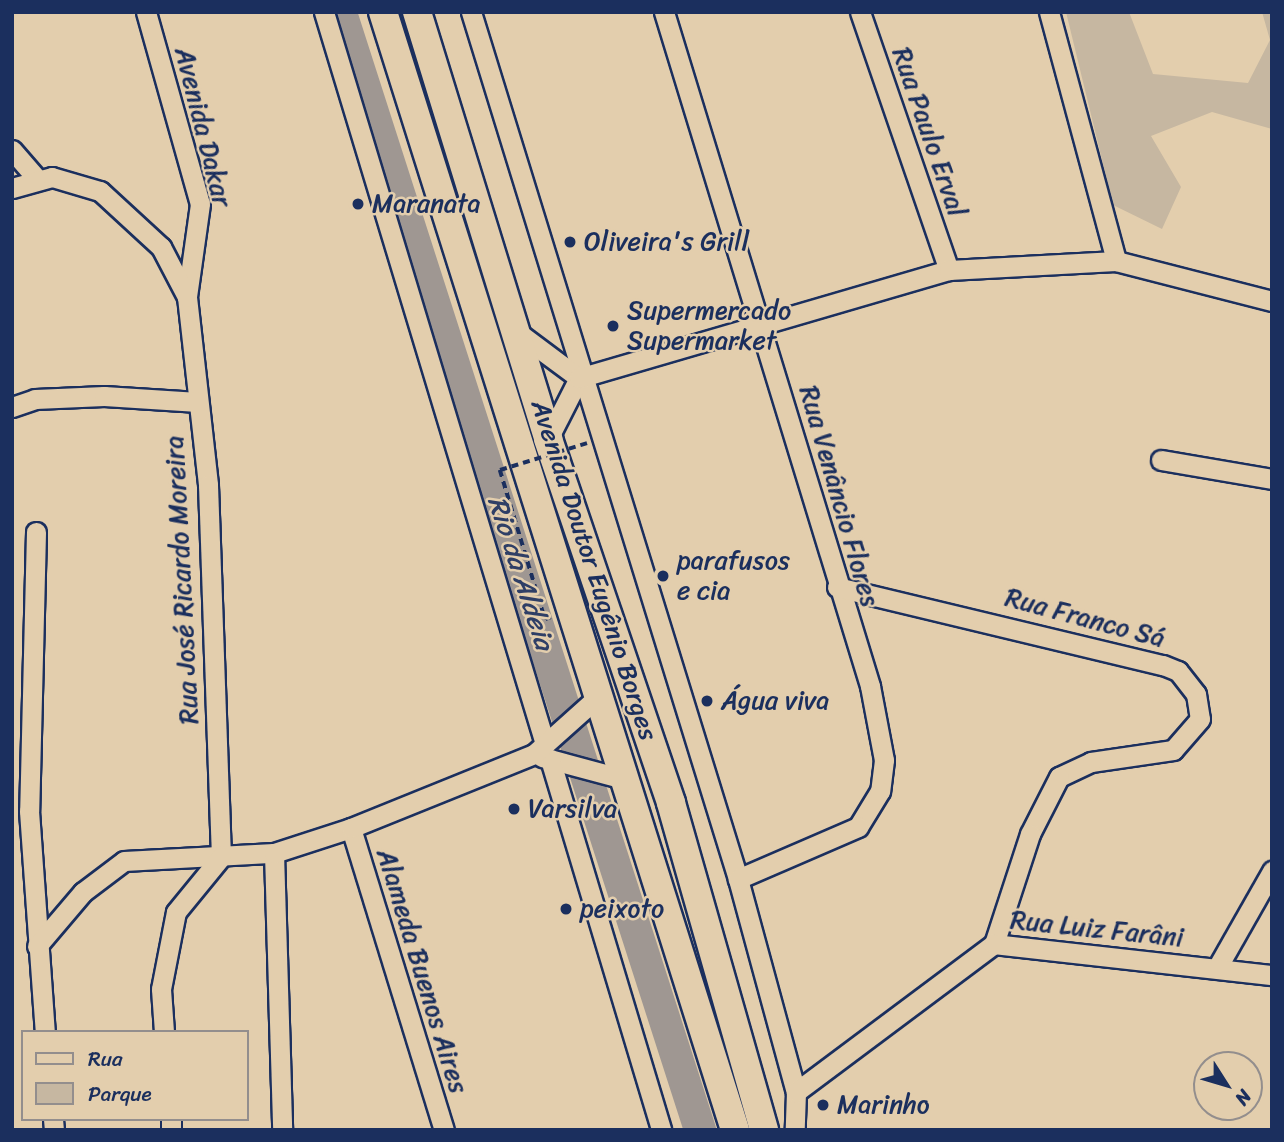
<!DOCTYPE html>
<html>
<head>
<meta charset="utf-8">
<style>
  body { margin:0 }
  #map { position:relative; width:1284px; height:1142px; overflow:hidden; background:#e3cead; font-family:Sriracha,sans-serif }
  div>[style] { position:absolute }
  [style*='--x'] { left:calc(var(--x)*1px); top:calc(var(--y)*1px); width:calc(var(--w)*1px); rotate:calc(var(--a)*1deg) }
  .green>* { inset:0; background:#c6b7a1 }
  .river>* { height:32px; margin:-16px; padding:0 16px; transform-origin:16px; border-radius:16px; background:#9f9792 }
  .path>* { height:3.5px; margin-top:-1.75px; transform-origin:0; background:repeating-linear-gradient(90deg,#1b2f5e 0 7px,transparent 0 12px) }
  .roads { filter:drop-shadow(2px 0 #1b2f5e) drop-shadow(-2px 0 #1b2f5e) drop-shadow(0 2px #1b2f5e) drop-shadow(0 -2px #1b2f5e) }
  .minor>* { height:19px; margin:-9.5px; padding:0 9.5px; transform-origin:9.5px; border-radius:9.5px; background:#e3cead }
  .highway>* { height:28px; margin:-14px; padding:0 14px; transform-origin:14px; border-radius:14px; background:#e3cead }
  .path-bridge>* { height:3.5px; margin-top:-1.75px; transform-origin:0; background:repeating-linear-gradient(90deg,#1b2f5e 0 7px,transparent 0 12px) }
  .dots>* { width:19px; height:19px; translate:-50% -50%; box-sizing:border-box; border:4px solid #e3cead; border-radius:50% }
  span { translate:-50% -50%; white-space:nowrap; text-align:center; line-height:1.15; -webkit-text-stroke:5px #e3cead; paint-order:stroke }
  .street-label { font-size:26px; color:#1b2f5e }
  .poi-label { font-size:26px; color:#1b2f5e }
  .left { translate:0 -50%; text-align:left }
  .water-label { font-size:28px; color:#2f3f66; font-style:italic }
  .frame { position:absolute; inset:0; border:14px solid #1b2f5e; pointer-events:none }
  .legend { position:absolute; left:21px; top:1030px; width:228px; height:91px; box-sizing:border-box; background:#e3cead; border:2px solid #938e8d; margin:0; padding:9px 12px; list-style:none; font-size:21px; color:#1b2f5e }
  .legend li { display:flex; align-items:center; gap:14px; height:35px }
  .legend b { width:35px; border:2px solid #938e8d }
  .north { position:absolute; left:1193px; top:1051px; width:70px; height:70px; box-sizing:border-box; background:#e3cead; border:2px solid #938e8d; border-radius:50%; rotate:127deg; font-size:19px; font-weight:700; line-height:28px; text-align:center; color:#1b2f5e }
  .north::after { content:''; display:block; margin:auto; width:24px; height:32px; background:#1b2f5e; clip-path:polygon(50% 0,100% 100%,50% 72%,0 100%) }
</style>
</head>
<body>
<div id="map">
  <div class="green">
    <i style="clip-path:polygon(1066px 12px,1129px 12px,1153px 74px,1248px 83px,1270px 40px,1262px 12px,1272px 12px,1272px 129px,1212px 112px,1151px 136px,1181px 187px,1162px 229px,1113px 205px)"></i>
  </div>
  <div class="river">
    <i style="--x:342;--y:16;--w:1170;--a:72.18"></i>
  </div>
  <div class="path">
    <i style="--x:500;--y:470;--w:156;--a:73.2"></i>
    <i style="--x:545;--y:619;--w:6;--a:-18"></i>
  </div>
  <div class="roads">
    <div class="minor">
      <i style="--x:146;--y:12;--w:199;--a:74.3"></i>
      <i style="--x:200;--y:204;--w:94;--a:98"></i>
      <i style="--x:187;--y:297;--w:189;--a:83.6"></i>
      <i style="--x:208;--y:485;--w:372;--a:88"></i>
      <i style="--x:324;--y:12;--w:765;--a:73.2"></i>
      <i style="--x:471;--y:12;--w:907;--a:72.88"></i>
      <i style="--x:738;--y:879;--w:221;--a:74.8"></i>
      <i style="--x:796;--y:1092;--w:38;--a:92"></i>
      <i style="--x:664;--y:12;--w:705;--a:73"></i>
      <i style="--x:870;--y:686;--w:75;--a:79.3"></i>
      <i style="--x:884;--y:760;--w:31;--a:97"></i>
      <i style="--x:880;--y:791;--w:42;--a:121.4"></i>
      <i style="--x:858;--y:827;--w:131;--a:156.6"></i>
      <i style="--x:860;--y:12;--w:273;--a:71"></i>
      <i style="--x:1049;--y:12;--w:258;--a:74.9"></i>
      <i style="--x:12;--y:150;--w:38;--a:49"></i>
      <i style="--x:12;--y:188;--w:41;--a:-15.4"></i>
      <i style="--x:52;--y:177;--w:50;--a:16.3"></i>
      <i style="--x:100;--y:191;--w:83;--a:42.6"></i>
      <i style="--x:161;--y:247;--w:56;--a:62.5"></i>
      <i style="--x:517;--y:332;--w:77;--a:36.6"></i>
      <i style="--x:12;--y:407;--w:24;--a:-19"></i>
      <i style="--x:35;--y:399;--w:69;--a:-2.5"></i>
      <i style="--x:104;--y:396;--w:94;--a:3.7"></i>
      <i style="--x:548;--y:439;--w:68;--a:-63.1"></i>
      <i style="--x:579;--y:378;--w:385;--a:-16.3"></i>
      <i style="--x:949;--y:270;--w:167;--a:-3.1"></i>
      <i style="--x:1116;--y:261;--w:161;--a:14.4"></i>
      <i style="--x:1161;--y:460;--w:113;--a:9.7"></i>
      <i style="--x:36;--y:532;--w:279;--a:91.4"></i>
      <i style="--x:29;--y:811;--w:222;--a:85.9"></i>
      <i style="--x:837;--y:587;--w:335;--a:13.5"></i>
      <i style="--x:1163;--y:665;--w:16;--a:22"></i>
      <i style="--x:1178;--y:671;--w:29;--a:52"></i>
      <i style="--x:1196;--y:694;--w:25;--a:81"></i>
      <i style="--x:1200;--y:719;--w:41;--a:131.1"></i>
      <i style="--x:1173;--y:750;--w:83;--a:171.7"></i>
      <i style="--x:1091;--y:762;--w:35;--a:155"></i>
      <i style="--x:1059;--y:777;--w:64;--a:117"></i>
      <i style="--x:1030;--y:834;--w:116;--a:108.1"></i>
      <i style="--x:542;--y:757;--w:88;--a:15.1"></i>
      <i style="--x:550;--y:759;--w:387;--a:73.3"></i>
      <i style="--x:351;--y:828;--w:316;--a:72.9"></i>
      <i style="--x:274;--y:853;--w:277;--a:88.3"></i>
      <i style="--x:37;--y:946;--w:71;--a:-49.6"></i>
      <i style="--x:83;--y:892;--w:51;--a:-37.1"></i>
      <i style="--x:124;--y:861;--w:150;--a:-3.1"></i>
      <i style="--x:274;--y:853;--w:81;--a:-18"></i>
      <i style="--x:351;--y:828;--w:197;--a:-22"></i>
      <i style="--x:534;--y:754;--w:89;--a:-41.8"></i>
      <i style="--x:1217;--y:968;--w:112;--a:-60.4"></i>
      <i style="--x:164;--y:1032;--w:43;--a:-94"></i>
      <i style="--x:161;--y:989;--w:78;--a:-79"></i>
      <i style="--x:176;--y:912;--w:71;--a:-50.7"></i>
      <i style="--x:796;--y:1092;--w:247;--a:-36.8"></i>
      <i style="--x:994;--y:944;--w:280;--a:6.4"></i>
      <i style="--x:53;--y:1119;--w:11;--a:85"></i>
      <i style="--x:171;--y:1119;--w:11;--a:90"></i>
    </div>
    <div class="highway">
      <i style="--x:383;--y:12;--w:1172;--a:72.52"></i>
      <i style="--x:417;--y:12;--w:447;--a:72.9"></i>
      <i style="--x:548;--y:439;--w:384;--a:71.3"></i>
      <i style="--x:671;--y:803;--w:340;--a:74.1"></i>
    </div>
  </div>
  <div class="path-bridge">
    <i style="--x:500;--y:470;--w:91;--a:-17.2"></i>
  </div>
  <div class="dots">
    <i style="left:358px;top:204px;background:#1b2f5e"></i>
    <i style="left:570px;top:242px;background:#1b2f5e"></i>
    <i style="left:613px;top:326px;background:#1b2f5e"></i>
    <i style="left:663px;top:576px;background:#1b2f5e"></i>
    <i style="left:707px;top:701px;background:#1b2f5e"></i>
    <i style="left:514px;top:809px;background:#1b2f5e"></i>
    <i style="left:566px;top:909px;background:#1b2f5e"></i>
    <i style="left:823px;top:1105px;background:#1b2f5e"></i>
  </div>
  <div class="street-label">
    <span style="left:203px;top:127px;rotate:76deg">Avenida Dakar</span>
    <span style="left:929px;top:132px;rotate:71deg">Rua Paulo Erval</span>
    <span style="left:839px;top:496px;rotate:74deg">Rua Venâncio Flores</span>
    <span style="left:594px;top:570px;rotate:72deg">Avenida Doutor Eugênio Borges</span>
    <span style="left:182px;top:580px;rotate:-93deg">Rua José Ricardo Moreira</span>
    <span style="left:1085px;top:618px;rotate:15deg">Rua Franco Sá</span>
    <span style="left:1097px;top:929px;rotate:6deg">Rua Luiz Farâni</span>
    <span style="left:422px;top:971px;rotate:73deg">Alameda Buenos Aires</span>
  </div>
  <div class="poi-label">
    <span class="left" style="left:372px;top:204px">Maranata</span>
    <span class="left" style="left:584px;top:242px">Oliveira's Grill</span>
    <span class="left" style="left:627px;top:326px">Supermercado<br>Supermarket</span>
    <span class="left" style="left:677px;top:576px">parafusos<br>e cia</span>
    <span class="left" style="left:721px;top:701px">Água viva</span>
    <span class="left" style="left:528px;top:809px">Varsilva</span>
    <span class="left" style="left:580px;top:909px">peixoto</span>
    <span class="left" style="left:837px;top:1105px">Marinho</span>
  </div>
  <div class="water-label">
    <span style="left:521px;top:573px;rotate:72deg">Rio da Aldeia</span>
  </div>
  <div class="frame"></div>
  <ul class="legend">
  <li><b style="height:9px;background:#e3cead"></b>Rua</li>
  <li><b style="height:19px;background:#c6b7a1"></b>Parque</li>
  </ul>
  <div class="north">N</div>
</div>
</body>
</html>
